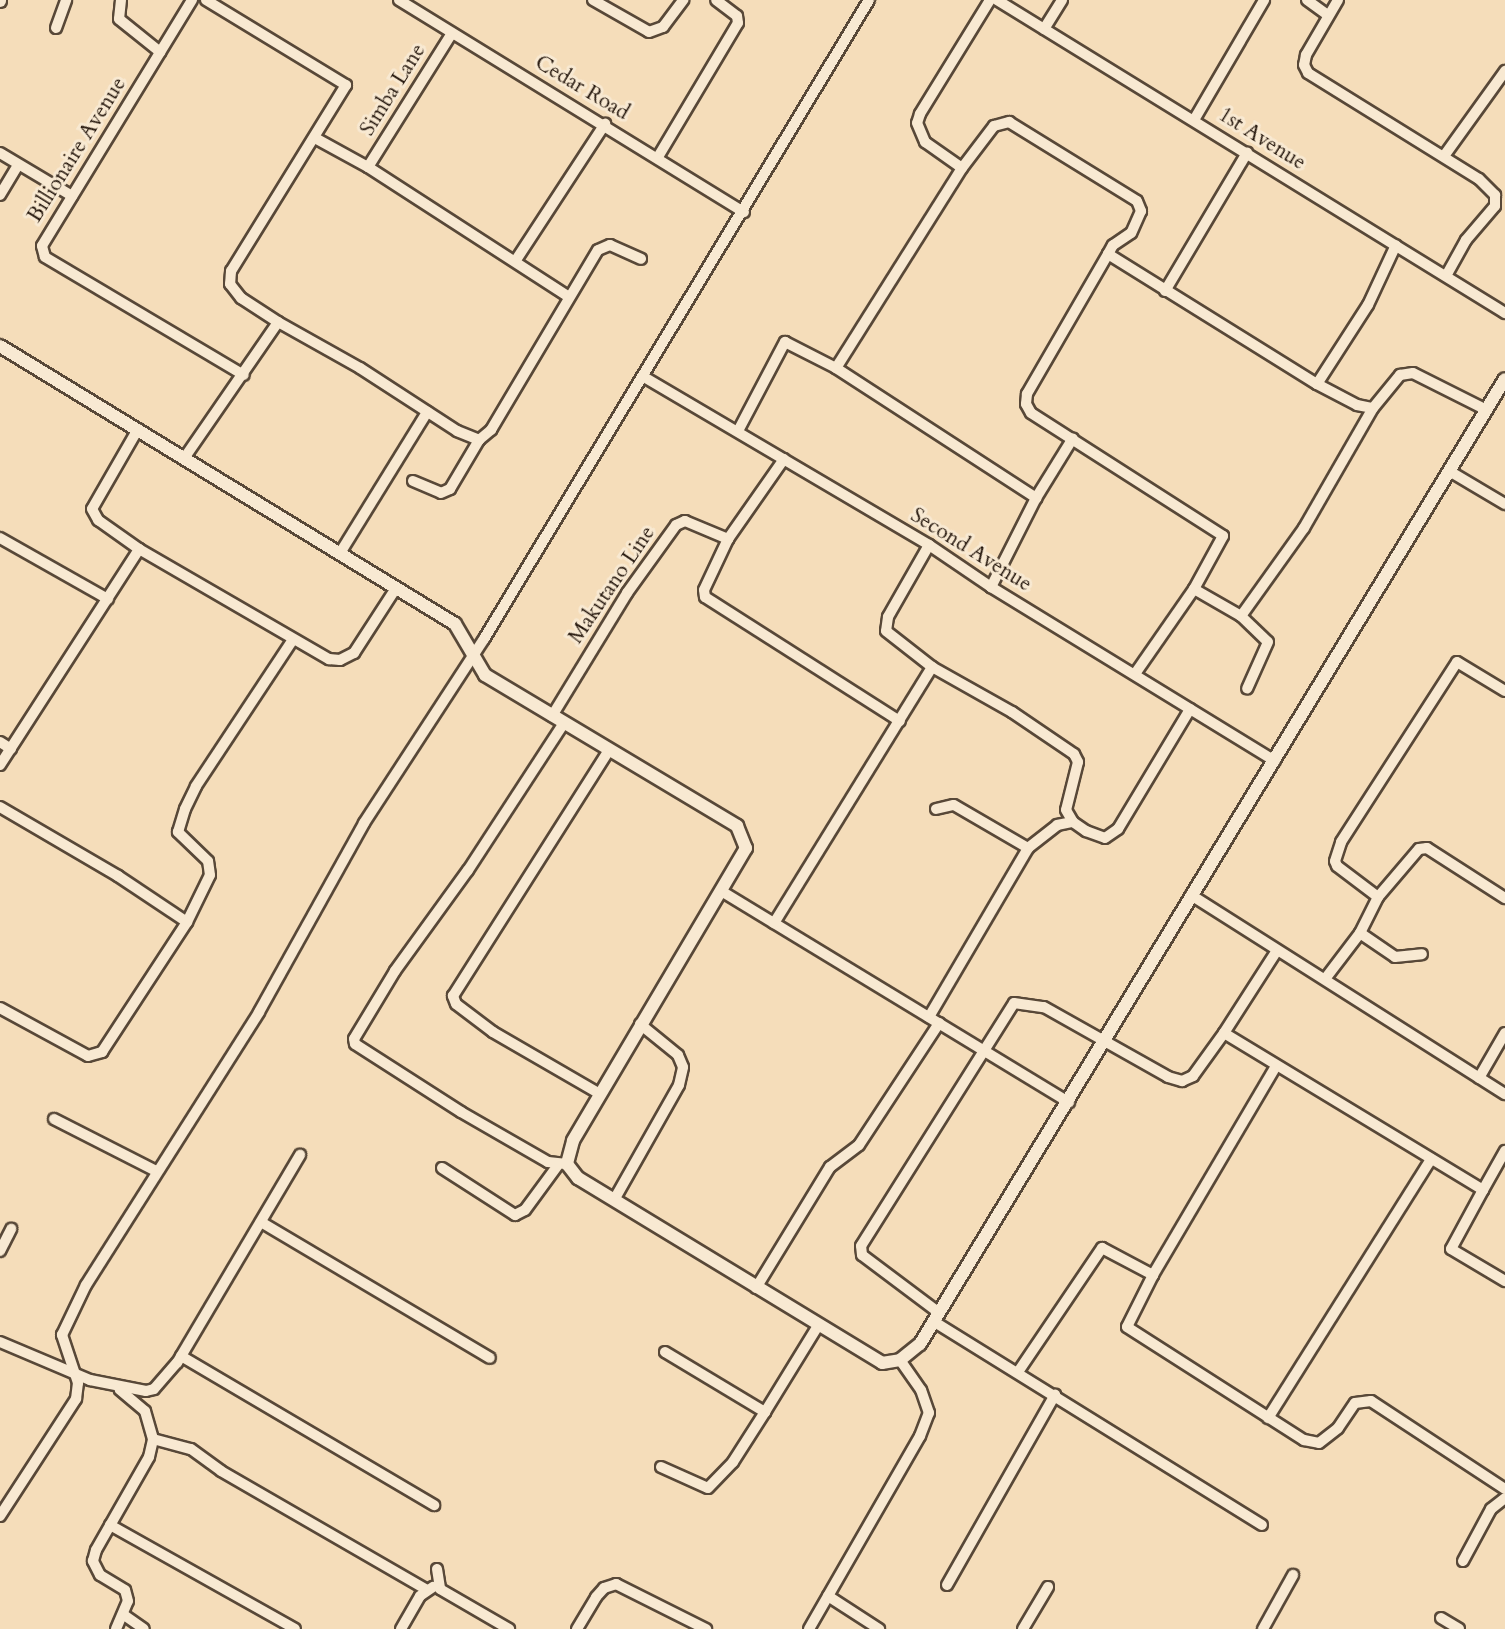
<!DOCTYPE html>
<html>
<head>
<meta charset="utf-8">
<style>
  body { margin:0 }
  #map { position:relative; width:1505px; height:1629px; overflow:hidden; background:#f5ddba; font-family:Cardo,serif }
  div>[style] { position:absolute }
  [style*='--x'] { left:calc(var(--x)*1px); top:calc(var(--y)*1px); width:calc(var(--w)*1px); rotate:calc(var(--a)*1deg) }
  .roads { filter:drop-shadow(2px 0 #584838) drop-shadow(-2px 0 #584838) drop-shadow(0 2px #584838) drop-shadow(0 -2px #584838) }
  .minor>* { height:10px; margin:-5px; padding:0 5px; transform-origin:5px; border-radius:5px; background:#f8e9d2 }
  .tertiary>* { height:12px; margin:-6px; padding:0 6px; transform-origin:6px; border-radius:6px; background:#f8e9d2 }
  span { translate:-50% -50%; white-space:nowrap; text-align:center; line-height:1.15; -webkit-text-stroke:6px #f8e9d2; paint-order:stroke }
  .street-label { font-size:21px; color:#24160c }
</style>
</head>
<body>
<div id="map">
  <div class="roads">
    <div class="minor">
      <i style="--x:121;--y:0;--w:19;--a:96"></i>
      <i style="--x:119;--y:19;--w:53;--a:38.8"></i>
      <i style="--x:192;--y:0;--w:288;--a:121.4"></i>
      <i style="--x:42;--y:246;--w:11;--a:75"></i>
      <i style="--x:45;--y:257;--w:231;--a:30.7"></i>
      <i style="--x:206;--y:0;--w:164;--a:31.3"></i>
      <i style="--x:346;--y:85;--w:219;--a:121.7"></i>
      <i style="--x:231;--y:271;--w:13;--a:94"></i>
      <i style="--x:230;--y:284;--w:18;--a:52"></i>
      <i style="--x:241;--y:298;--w:44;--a:33"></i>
      <i style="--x:278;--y:322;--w:94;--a:29.3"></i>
      <i style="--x:360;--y:368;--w:116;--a:33"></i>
      <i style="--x:457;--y:431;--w:24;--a:22"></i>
      <i style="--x:399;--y:0;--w:405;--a:31.6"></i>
      <i style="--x:593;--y:0;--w:64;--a:29.7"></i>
      <i style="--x:649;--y:32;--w:15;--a:-20"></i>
      <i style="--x:663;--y:27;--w:34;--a:-53"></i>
      <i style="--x:990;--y:0;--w:134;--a:121.6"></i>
      <i style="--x:920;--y:114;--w:9;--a:108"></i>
      <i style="--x:917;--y:123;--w:21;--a:67"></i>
      <i style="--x:925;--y:142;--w:45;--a:35.1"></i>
      <i style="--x:962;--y:168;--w:53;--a:-52.7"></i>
      <i style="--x:994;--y:126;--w:16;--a:-15"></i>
      <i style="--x:1009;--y:122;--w:150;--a:31.7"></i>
      <i style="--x:1137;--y:201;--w:11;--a:68"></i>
      <i style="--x:1141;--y:211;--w:24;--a:114"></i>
      <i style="--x:1131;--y:233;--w:22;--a:146"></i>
      <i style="--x:1113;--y:245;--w:10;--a:119"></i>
      <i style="--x:1108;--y:254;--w:246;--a:31.9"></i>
      <i style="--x:1317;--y:384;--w:45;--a:27.7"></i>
      <i style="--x:1357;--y:405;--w:16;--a:11"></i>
      <i style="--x:1373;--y:408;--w:43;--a:-50.7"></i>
      <i style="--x:1400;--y:375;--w:13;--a:-9"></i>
      <i style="--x:1413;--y:373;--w:83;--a:26.6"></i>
      <i style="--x:997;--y:0;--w:597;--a:31.64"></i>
      <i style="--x:1307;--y:0;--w:26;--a:36"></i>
      <i style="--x:1338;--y:0;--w:64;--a:120.2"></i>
      <i style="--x:1306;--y:55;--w:10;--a:101"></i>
      <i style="--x:1304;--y:65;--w:9;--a:63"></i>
      <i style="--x:1308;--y:73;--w:201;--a:31.8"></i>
      <i style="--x:1479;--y:179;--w:23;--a:45"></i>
      <i style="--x:1495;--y:195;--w:11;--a:90"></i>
      <i style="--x:1495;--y:206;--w:45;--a:130.5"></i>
      <i style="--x:1466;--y:240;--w:41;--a:119.1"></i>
      <i style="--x:56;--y:28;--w:30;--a:-70"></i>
      <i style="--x:1044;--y:29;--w:34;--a:-58"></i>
      <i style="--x:1194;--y:120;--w:139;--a:-59.7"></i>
      <i style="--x:315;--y:138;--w:60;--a:28.7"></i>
      <i style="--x:368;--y:167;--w:239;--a:32.9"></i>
      <i style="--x:0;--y:153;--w:84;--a:30.8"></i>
      <i style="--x:1444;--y:156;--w:105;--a:-54.3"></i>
      <i style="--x:658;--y:157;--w:156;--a:-59.2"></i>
      <i style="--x:738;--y:23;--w:7;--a:-98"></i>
      <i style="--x:737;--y:16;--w:26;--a:-143"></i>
      <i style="--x:368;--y:167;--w:158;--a:-57.9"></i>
      <i style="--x:0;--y:195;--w:35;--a:-59"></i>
      <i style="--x:1108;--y:254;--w:162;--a:120.1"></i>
      <i style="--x:1027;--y:394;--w:10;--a:96"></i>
      <i style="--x:1026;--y:404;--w:10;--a:61"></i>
      <i style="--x:1031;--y:413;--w:228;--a:32.6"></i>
      <i style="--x:1223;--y:536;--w:60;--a:118.7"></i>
      <i style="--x:1194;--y:589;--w:103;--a:124.8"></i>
      <i style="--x:516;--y:260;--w:163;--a:-56.8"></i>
      <i style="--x:1165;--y:291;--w:161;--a:-59.3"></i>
      <i style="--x:836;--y:368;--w:236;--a:-57.8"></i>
      <i style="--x:644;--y:377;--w:331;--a:30.5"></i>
      <i style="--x:929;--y:545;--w:75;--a:34.1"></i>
      <i style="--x:991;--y:587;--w:333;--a:31.5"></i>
      <i style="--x:1317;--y:384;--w:94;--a:-57.2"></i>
      <i style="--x:1368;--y:305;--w:66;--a:-65"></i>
      <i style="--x:138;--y:429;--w:92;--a:119.9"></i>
      <i style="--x:92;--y:509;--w:13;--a:61"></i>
      <i style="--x:98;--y:520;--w:50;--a:35.3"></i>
      <i style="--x:139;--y:549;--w:220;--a:30.1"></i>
      <i style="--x:329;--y:659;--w:11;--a:5"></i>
      <i style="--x:340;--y:660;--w:16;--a:-27"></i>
      <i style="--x:354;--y:653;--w:77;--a:-57.1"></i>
      <i style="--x:738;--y:431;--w:101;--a:-62.2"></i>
      <i style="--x:785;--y:342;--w:57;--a:27"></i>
      <i style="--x:836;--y:368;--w:239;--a:33"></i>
      <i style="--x:1036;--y:498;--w:100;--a:116.8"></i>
      <i style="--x:185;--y:457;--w:164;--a:-55.4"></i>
      <i style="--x:784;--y:459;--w:98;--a:125"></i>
      <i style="--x:728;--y:539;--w:56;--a:115.2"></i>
      <i style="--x:704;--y:590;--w:7;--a:82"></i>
      <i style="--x:705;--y:597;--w:231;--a:32.5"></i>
      <i style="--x:1451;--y:472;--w:63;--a:30.7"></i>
      <i style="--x:413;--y:481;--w:30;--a:23"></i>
      <i style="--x:441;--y:493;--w:10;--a:-24"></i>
      <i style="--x:450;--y:489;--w:57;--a:-59.4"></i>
      <i style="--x:479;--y:440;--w:16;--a:-40"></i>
      <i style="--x:491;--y:430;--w:209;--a:-59.3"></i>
      <i style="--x:598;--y:250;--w:13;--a:-23"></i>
      <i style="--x:610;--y:245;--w:34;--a:24"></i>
      <i style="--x:1036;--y:498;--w:70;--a:-58.3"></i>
      <i style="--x:0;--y:538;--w:124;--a:29.5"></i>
      <i style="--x:929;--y:545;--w:83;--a:119.7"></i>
      <i style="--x:888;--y:617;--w:14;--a:98"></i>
      <i style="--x:886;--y:631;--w:58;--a:38"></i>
      <i style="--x:932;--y:667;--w:92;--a:29.4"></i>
      <i style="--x:1012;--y:712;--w:75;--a:34.1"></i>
      <i style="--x:1074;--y:754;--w:9;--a:63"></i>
      <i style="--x:1078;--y:762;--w:49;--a:104"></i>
      <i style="--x:1066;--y:810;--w:14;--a:60"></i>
      <i style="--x:1073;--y:822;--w:16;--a:35"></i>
      <i style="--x:1086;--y:831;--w:20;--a:20"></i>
      <i style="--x:1105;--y:838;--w:16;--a:-35"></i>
      <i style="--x:1118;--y:829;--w:140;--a:-59"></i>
      <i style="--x:340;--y:553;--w:166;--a:-58.3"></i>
      <i style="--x:1194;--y:589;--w:54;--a:29.9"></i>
      <i style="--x:1241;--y:616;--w:37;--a:44"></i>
      <i style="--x:1268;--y:642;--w:51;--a:114.1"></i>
      <i style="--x:1241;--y:616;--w:108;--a:-54.4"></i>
      <i style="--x:1304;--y:528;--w:138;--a:-60.1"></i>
      <i style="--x:552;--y:716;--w:144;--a:-58.6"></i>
      <i style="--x:627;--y:593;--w:84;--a:-54.2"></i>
      <i style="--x:676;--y:525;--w:10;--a:-24"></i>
      <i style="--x:685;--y:521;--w:47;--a:22.7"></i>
      <i style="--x:564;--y:723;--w:176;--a:123.1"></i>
      <i style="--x:468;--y:870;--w:125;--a:125.9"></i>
      <i style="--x:395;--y:971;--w:79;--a:121.1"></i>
      <i style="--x:354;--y:1039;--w:5;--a:79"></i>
      <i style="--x:355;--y:1044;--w:126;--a:32.7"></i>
      <i style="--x:461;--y:1112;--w:100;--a:29.9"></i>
      <i style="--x:548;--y:1162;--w:19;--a:6"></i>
      <i style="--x:0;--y:742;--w:13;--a:32"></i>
      <i style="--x:0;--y:765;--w:257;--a:-57.2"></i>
      <i style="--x:0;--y:807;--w:137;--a:30.3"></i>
      <i style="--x:118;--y:876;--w:83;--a:33.7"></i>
      <i style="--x:936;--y:809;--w:18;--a:-13"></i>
      <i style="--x:954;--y:805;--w:86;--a:30.2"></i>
      <i style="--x:1028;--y:848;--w:37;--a:-38"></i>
      <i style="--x:1057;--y:825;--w:16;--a:-11"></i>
      <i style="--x:723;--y:892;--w:405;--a:31.3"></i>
      <i style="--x:1191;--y:895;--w:372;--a:32.4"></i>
      <i style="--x:1378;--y:897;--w:51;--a:-142.9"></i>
      <i style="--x:1337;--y:866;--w:5;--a:-112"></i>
      <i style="--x:1335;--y:861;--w:20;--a:-72"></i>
      <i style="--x:1341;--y:842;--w:214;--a:-57.2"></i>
      <i style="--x:1457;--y:662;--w:56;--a:31.1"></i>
      <i style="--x:774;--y:923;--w:301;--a:-58.3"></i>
      <i style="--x:1360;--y:933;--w:42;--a:34.4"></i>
      <i style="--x:1395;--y:957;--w:27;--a:-6"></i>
      <i style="--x:1276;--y:952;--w:96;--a:122.7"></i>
      <i style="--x:1224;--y:1033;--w:303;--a:31.2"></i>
      <i style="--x:1483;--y:1190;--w:45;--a:-60.6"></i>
      <i style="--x:1325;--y:979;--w:58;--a:-52.7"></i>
      <i style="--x:1360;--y:933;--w:40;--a:-63.4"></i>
      <i style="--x:1378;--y:897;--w:63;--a:-49.5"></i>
      <i style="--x:1419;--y:849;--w:8;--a:-7"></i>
      <i style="--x:1427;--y:848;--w:93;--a:32.7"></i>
      <i style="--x:0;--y:1008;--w:100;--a:28.6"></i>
      <i style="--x:88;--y:1056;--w:15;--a:-16"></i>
      <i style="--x:102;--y:1052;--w:155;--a:-56.8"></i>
      <i style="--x:187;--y:922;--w:52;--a:-63.9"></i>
      <i style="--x:210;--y:875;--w:14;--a:-98"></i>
      <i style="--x:208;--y:861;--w:42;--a:-136"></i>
      <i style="--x:178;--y:832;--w:24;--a:-73"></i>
      <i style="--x:185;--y:809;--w:25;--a:-64"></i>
      <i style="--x:196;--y:786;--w:174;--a:-56.5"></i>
      <i style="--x:929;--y:1017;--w:196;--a:-59.6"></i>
      <i style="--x:1276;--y:1066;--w:243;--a:120.5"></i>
      <i style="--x:1153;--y:1275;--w:58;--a:116.6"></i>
      <i style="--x:1127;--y:1327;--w:210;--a:32.6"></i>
      <i style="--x:1304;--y:1440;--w:15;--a:11"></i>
      <i style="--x:1319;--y:1443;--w:24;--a:-38"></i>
      <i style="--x:1338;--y:1428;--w:30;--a:-56"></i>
      <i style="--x:1355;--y:1403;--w:16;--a:-7"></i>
      <i style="--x:1371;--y:1401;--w:160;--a:33.3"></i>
      <i style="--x:1479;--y:1078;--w:52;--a:-60"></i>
      <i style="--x:600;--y:1094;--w:124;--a:-149.9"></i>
      <i style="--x:493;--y:1032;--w:46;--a:-142.9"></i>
      <i style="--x:456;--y:1004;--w:9;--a:-111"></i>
      <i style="--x:453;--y:996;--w:291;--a:-57.6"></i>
      <i style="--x:54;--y:1119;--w:114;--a:27"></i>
      <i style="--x:442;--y:1168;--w:87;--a:32.8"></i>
      <i style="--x:515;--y:1215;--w:11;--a:-27"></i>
      <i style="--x:525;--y:1210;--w:56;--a:-53.7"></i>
      <i style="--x:1483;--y:1190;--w:67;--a:118.5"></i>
      <i style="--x:1451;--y:1249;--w:63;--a:30.7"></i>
      <i style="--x:614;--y:1200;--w:132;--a:-60.5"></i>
      <i style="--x:679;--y:1085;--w:18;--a:-77"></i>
      <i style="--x:683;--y:1067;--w:13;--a:-113"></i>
      <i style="--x:678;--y:1055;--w:49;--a:-140.8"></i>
      <i style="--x:261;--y:1222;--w:266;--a:30.7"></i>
      <i style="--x:0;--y:1251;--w:25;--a:-63"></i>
      <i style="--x:756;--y:1288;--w:142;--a:-58.6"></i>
      <i style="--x:830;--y:1167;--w:36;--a:-37"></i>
      <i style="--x:859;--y:1145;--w:146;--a:-56.7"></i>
      <i style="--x:938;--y:1312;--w:95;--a:-143.1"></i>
      <i style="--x:862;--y:1255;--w:9;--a:-96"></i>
      <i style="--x:861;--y:1246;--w:287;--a:-57.8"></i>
      <i style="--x:1014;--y:1003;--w:30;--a:8"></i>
      <i style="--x:1044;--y:1007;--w:142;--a:29.4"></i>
      <i style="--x:1168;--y:1077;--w:15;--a:16"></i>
      <i style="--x:1182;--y:1081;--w:12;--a:-24"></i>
      <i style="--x:1193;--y:1076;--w:53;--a:-54.2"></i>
      <i style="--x:933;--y:1321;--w:387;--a:31.8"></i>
      <i style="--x:0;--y:1342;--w:98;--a:22.9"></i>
      <i style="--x:90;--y:1380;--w:57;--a:11.1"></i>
      <i style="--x:146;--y:1391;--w:8;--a:-14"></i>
      <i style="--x:154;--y:1389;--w:35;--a:-49"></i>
      <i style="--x:177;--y:1363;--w:242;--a:-59.4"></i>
      <i style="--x:665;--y:1352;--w:117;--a:31"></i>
      <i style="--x:765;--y:1412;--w:101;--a:-58.4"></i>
      <i style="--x:181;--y:1356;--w:294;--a:30.5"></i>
      <i style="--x:1018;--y:1372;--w:150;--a:-55.9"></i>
      <i style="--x:1102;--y:1248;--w:58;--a:27.9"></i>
      <i style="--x:1268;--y:1418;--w:306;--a:-57.8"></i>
      <i style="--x:153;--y:1439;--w:39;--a:15"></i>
      <i style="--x:191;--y:1449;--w:37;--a:36"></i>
      <i style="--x:221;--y:1471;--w:238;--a:30"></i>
      <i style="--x:661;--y:1467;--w:51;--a:24.1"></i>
      <i style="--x:708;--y:1488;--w:36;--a:-46"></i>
      <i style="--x:733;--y:1462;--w:59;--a:-57.4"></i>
      <i style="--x:0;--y:1516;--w:140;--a:-57"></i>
      <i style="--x:76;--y:1399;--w:16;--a:-83"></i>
      <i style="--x:78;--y:1383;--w:51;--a:-108.4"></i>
      <i style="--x:62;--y:1335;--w:55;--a:-64.4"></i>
      <i style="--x:86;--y:1285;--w:323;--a:-57.6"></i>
      <i style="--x:259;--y:1012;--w:216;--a:-60.9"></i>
      <i style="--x:364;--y:823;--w:220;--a:-56.9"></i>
      <i style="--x:484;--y:639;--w:746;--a:-58.93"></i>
      <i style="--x:110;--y:1525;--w:212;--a:29.3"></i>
      <i style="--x:1463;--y:1561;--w:59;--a:-61.7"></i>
      <i style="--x:1491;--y:1509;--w:18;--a:-38"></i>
      <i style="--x:437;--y:1569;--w:20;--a:81"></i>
      <i style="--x:440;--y:1589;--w:80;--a:30.1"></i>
      <i style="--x:947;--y:1585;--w:219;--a:-60.4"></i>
      <i style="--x:828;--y:1596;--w:61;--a:32.9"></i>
      <i style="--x:124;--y:1615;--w:24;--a:35"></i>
      <i style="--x:1441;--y:1618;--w:21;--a:31"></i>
      <i style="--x:116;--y:1629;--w:30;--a:-67"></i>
      <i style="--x:128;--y:1601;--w:11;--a:-105"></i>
      <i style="--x:125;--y:1590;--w:29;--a:-149"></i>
      <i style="--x:100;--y:1575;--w:16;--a:-117"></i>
      <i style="--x:93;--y:1561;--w:11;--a:-75"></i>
      <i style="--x:96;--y:1550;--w:107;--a:-60.3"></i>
      <i style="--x:149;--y:1457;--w:18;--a:-77"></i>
      <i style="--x:153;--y:1439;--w:29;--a:-106"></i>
      <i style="--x:145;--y:1411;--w:33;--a:-140"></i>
      <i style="--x:401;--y:1629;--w:38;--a:-60"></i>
      <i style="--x:420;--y:1596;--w:16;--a:-35"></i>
      <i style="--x:577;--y:1629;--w:37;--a:-59"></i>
      <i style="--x:596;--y:1597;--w:12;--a:-48"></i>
      <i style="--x:604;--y:1588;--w:13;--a:-18"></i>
      <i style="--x:616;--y:1584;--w:101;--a:26.6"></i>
      <i style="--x:809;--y:1629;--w:223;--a:-60.1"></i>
      <i style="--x:920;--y:1436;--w:25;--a:-69"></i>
      <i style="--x:929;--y:1413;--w:24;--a:-109"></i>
      <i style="--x:921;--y:1390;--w:37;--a:-125"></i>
      <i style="--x:1023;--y:1629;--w:49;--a:-59.2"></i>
      <i style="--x:1263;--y:1629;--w:62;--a:-60.9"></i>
    </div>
    <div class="tertiary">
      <i style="--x:0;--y:1;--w:1;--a:-90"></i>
      <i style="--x:0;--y:346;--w:533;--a:31.42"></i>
      <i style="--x:455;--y:624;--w:59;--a:59.5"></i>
      <i style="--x:485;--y:675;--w:294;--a:30.9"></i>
      <i style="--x:737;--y:826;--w:24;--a:68"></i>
      <i style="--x:746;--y:848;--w:340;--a:120.6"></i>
      <i style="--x:573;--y:1141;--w:24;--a:105"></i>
      <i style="--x:567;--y:1164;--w:18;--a:52"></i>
      <i style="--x:578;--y:1178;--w:356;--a:31.3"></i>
      <i style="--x:882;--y:1363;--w:18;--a:-9"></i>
      <i style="--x:900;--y:1360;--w:26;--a:-39"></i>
      <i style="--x:920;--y:1344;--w:1128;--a:-58.78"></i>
    </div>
  </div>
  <div class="street-label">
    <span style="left:582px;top:88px;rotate:31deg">Cedar Road</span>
    <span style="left:393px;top:90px;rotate:-58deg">Simba Lane</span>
    <span style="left:1262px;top:139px;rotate:32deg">1st Avenue</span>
    <span style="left:77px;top:150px;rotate:-58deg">Billionaire Avenue</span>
    <span style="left:971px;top:550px;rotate:32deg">Second Avenue</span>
    <span style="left:612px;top:585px;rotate:-56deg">Makutano Line</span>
  </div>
</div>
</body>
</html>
